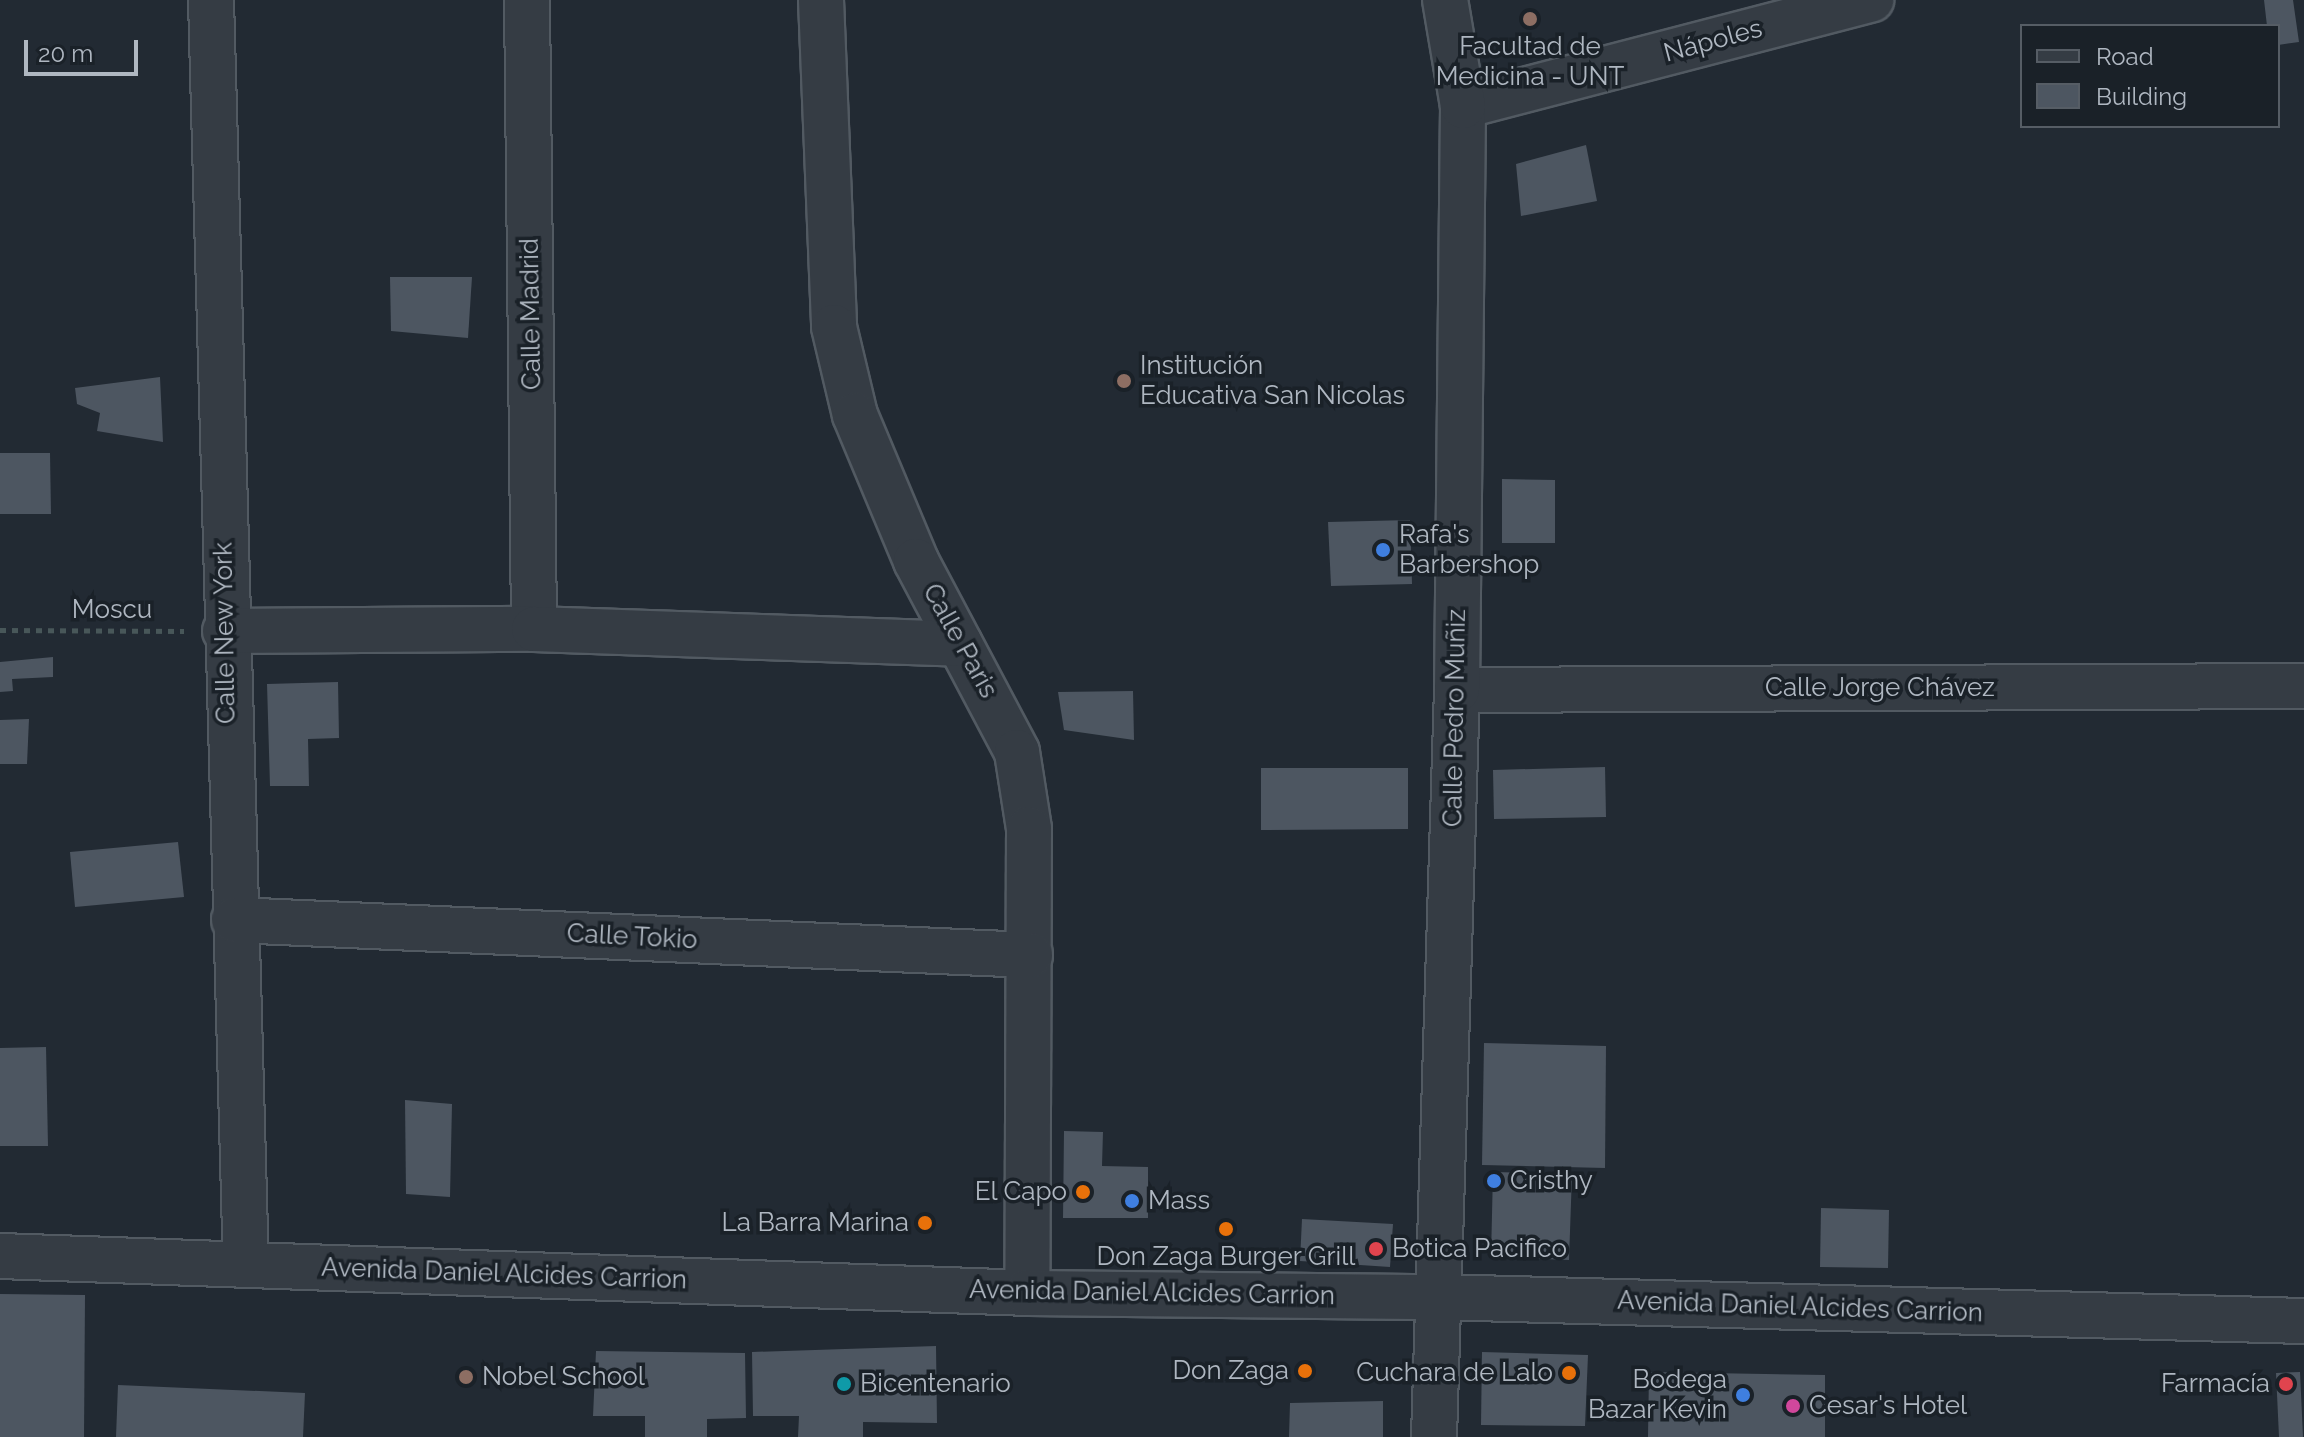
<!DOCTYPE html>
<html>
<head>
<meta charset="utf-8">
<style>
  body { margin:0 }
  #map { position:relative; width:2304px; height:1437px; overflow:hidden; background:#222a33; font-family:Raleway,sans-serif }
  div>[style] { position:absolute }
  [style*='--x'] { left:calc(var(--x)*1px); top:calc(var(--y)*1px); width:calc(var(--w)*1px); rotate:calc(var(--a)*1deg) }
  .building>* { inset:0; background:#4d5661 }
  .path>* { height:5px; margin-top:-2.5px; transform-origin:0; background:repeating-linear-gradient(90deg,#485759 0 6px,transparent 0 12px) }
  .roads { filter:drop-shadow(2px 0 #525a62) drop-shadow(-2px 0 #525a62) drop-shadow(0 2px #525a62) drop-shadow(0 -2px #525a62) }
  .minor>* { height:44px; margin:-22px; padding:0 22px; transform-origin:22px; border-radius:22px; background:#353c44 }
  .dots>* { width:22px; height:22px; translate:-50% -50%; box-sizing:border-box; border:4px solid #1a2128; border-radius:50% }
  span { translate:-50% -50%; white-space:nowrap; text-align:center; line-height:1.15; -webkit-text-stroke:7px #1a2128; paint-order:stroke }
  .street-label { font-size:26px; color:#afb7c1 }
  .poi-label { font-size:26px; color:#afb7c1 }
  .left { translate:0 -50%; text-align:left }
  .right { translate:-100% -50%; text-align:right }
  .legend { position:absolute; left:2020px; top:24px; width:260px; height:104px; box-sizing:border-box; background:#1a2128; border:2px solid #565d65; margin:0; padding:10px 14px; list-style:none; font-size:24px; color:#afb7c1 }
  .legend li { display:flex; align-items:center; gap:16px; height:40px }
  .legend b { width:40px; border:2px solid #565d65 }
  .scale { position:absolute; left:24px; top:40px; width:114px; height:36px; box-sizing:border-box; border:4px solid #afb7c1; border-top:0; padding-left:10px; font-size:24px; line-height:28px; white-space:nowrap; color:#afb7c1; -webkit-text-stroke:6px #1a2128; paint-order:stroke }
</style>
</head>
<body>
<div id="map">
  <div class="building">
    <i style="clip-path:polygon(2264px 0,2293px 0,2299px 42px,2278px 45px,2278px 26px,2267px 26px)"></i>
    <i style="clip-path:polygon(1586px 145px,1597px 201px,1521px 216px,1516px 164px)"></i>
    <i style="clip-path:polygon(390px 277px,472px 277px,468px 338px,391px 331px)"></i>
    <i style="clip-path:polygon(160px 377px,163px 442px,97px 431px,100px 413px,77px 404px,75px 388px)"></i>
    <i style="clip-path:polygon(0 453px,50px 453px,51px 514px,0 514px)"></i>
    <i style="clip-path:polygon(1502px 479px,1555px 480px,1555px 543px,1502px 543px)"></i>
    <i style="clip-path:polygon(1410px 520px,1412px 584px,1331px 586px,1328px 522px)"></i>
    <i style="clip-path:polygon(53px 657px,53px 677px,12px 679px,13px 691px,0 692px,0 662px)"></i>
    <i style="clip-path:polygon(338px 682px,339px 738px,308px 739px,309px 786px,270px 786px,267px 684px)"></i>
    <i style="clip-path:polygon(1133px 691px,1134px 740px,1064px 730px,1058px 692px)"></i>
    <i style="clip-path:polygon(29px 719px,27px 764px,0 764px,0 720px)"></i>
    <i style="clip-path:polygon(1605px 767px,1606px 817px,1494px 819px,1493px 770px)"></i>
    <i style="clip-path:polygon(1261px 768px,1408px 768px,1408px 829px,1261px 830px)"></i>
    <i style="clip-path:polygon(178px 842px,184px 897px,75px 907px,70px 852px)"></i>
    <i style="clip-path:polygon(1484px 1043px,1606px 1046px,1605px 1168px,1482px 1165px)"></i>
    <i style="clip-path:polygon(46px 1047px,48px 1146px,0 1146px,0 1048px)"></i>
    <i style="clip-path:polygon(405px 1100px,452px 1104px,450px 1197px,406px 1194px)"></i>
    <i style="clip-path:polygon(1064px 1131px,1103px 1132px,1102px 1166px,1148px 1167px,1148px 1218px,1063px 1218px)"></i>
    <i style="clip-path:polygon(1493px 1172px,1572px 1174px,1569px 1260px,1491px 1257px)"></i>
    <i style="clip-path:polygon(1821px 1208px,1889px 1210px,1888px 1268px,1820px 1267px)"></i>
    <i style="clip-path:polygon(1302px 1219px,1393px 1224px,1390px 1267px,1300px 1261px)"></i>
    <i style="clip-path:polygon(0 1294px,85px 1295px,84px 1437px,0 1437px)"></i>
    <i style="clip-path:polygon(936px 1346px,937px 1423px,863px 1422px,863px 1437px,798px 1437px,799px 1416px,753px 1416px,752px 1352px)"></i>
    <i style="clip-path:polygon(596px 1351px,745px 1353px,746px 1418px,707px 1419px,707px 1437px,645px 1437px,645px 1416px,593px 1416px)"></i>
    <i style="clip-path:polygon(1482px 1352px,1588px 1355px,1585px 1426px,1481px 1425px)"></i>
    <i style="clip-path:polygon(1649px 1372px,1825px 1375px,1825px 1437px,1648px 1437px)"></i>
    <i style="clip-path:polygon(2300px 1372px,2303px 1437px,2279px 1437px,2276px 1373px)"></i>
    <i style="clip-path:polygon(118px 1385px,305px 1393px,303px 1437px,116px 1437px)"></i>
    <i style="clip-path:polygon(1383px 1401px,1383px 1437px,1289px 1437px,1290px 1403px)"></i>
  </div>
  <div class="path">
    <i style="--x:0;--y:630;--w:184;--a:0.3"></i>
  </div>
  <div class="roads">
    <div class="minor">
      <i style="--x:211;--y:0;--w:1265;--a:88.42"></i>
      <i style="--x:527;--y:0;--w:629;--a:89.36"></i>
      <i style="--x:821;--y:0;--w:327;--a:87.7"></i>
      <i style="--x:834;--y:327;--w:90;--a:76.6"></i>
      <i style="--x:855;--y:415;--w:158;--a:67.3"></i>
      <i style="--x:916;--y:561;--w:216;--a:62.1"></i>
      <i style="--x:1017;--y:752;--w:78;--a:81.1"></i>
      <i style="--x:1029;--y:829;--w:464;--a:90.2"></i>
      <i style="--x:1463;--y:106;--w:422;--a:-14.6"></i>
      <i style="--x:225;--y:631;--w:309;--a:-0.4"></i>
      <i style="--x:534;--y:629;--w:426;--a:2"></i>
      <i style="--x:1457;--y:690;--w:847;--a:-0.27"></i>
      <i style="--x:234;--y:920;--w:797;--a:2.52"></i>
      <i style="--x:0;--y:1256;--w:1028;--a:2.06"></i>
      <i style="--x:1027;--y:1293;--w:412;--a:0.6"></i>
      <i style="--x:1439;--y:1297;--w:865;--a:1.59"></i>
      <i style="--x:1434;--y:1437;--w:747;--a:-88.24"></i>
      <i style="--x:1457;--y:690;--w:584;--a:-89.41"></i>
      <i style="--x:1463;--y:106;--w:108;--a:-99.6"></i>
    </div>
  </div>
  <div class="dots">
    <i style="left:1530px;top:19px;background:#8d6e63"></i>
    <i style="left:1124px;top:381px;background:#8d6e63"></i>
    <i style="left:1383px;top:550px;background:#3f7fe0"></i>
    <i style="left:1494px;top:1181px;background:#3f7fe0"></i>
    <i style="left:1083px;top:1192px;background:#e8710a"></i>
    <i style="left:1132px;top:1201px;background:#3f7fe0"></i>
    <i style="left:925px;top:1223px;background:#e8710a"></i>
    <i style="left:1226px;top:1229px;background:#e8710a"></i>
    <i style="left:1376px;top:1249px;background:#e0444e"></i>
    <i style="left:1305px;top:1371px;background:#e8710a"></i>
    <i style="left:1569px;top:1373px;background:#e8710a"></i>
    <i style="left:466px;top:1377px;background:#8d6e63"></i>
    <i style="left:844px;top:1384px;background:#0f9aa8"></i>
    <i style="left:2286px;top:1384px;background:#e0444e"></i>
    <i style="left:1743px;top:1395px;background:#3f7fe0"></i>
    <i style="left:1793px;top:1406px;background:#d1479c"></i>
  </div>
  <div class="street-label">
    <span style="left:1713px;top:41px;rotate:-15deg">Nápoles</span>
    <span style="left:531px;top:314px;rotate:-91deg">Calle Madrid</span>
    <span style="left:112px;top:610px">Moscu</span>
    <span style="left:225px;top:633px;rotate:-91deg">Calle New York</span>
    <span style="left:960px;top:641px;rotate:61deg">Calle Paris</span>
    <span style="left:1880px;top:688px">Calle Jorge Chávez</span>
    <span style="left:1455px;top:718px;rotate:-89deg">Calle Pedro Muñiz</span>
    <span style="left:632px;top:937px;rotate:3deg">Calle Tokio</span>
    <span style="left:504px;top:1274px;rotate:2deg">Avenida Daniel Alcides Carrion</span>
    <span style="left:1152px;top:1293px;rotate:1deg">Avenida Daniel Alcides Carrion</span>
    <span style="left:1800px;top:1307px;rotate:2deg">Avenida Daniel Alcides Carrion</span>
  </div>
  <div class="poi-label">
    <span style="left:1530px;top:62px">Facultad de<br>Medicina - UNT</span>
    <span class="left" style="left:1140px;top:381px">Institución<br>Educativa San Nicolas</span>
    <span class="left" style="left:1399px;top:550px">Rafa's<br>Barbershop</span>
    <span class="left" style="left:1510px;top:1181px">Cristhy</span>
    <span class="right" style="left:1067px;top:1192px">El Capo</span>
    <span class="left" style="left:1148px;top:1201px">Mass</span>
    <span class="right" style="left:909px;top:1223px">La Barra Marina</span>
    <span class="left" style="left:1392px;top:1249px">Botica Pacifico</span>
    <span style="left:1226px;top:1257px">Don Zaga Burger Grill</span>
    <span class="right" style="left:1289px;top:1371px">Don Zaga</span>
    <span class="right" style="left:1553px;top:1373px">Cuchara de Lalo</span>
    <span class="left" style="left:482px;top:1377px">Nobel School</span>
    <span class="right" style="left:1727px;top:1395px">Bodega<br>Bazar Kevin</span>
    <span class="left" style="left:860px;top:1384px">Bicentenario</span>
    <span class="right" style="left:2270px;top:1384px">Farmacía</span>
    <span class="left" style="left:1809px;top:1406px">Cesar's Hotel</span>
  </div>
  <ul class="legend">
  <li><b style="height:10px;background:#353c44"></b>Road</li>
  <li><b style="height:22px;background:#4d5661"></b>Building</li>
  </ul>
  <div class="scale">20 m</div>
</div>
</body>
</html>
